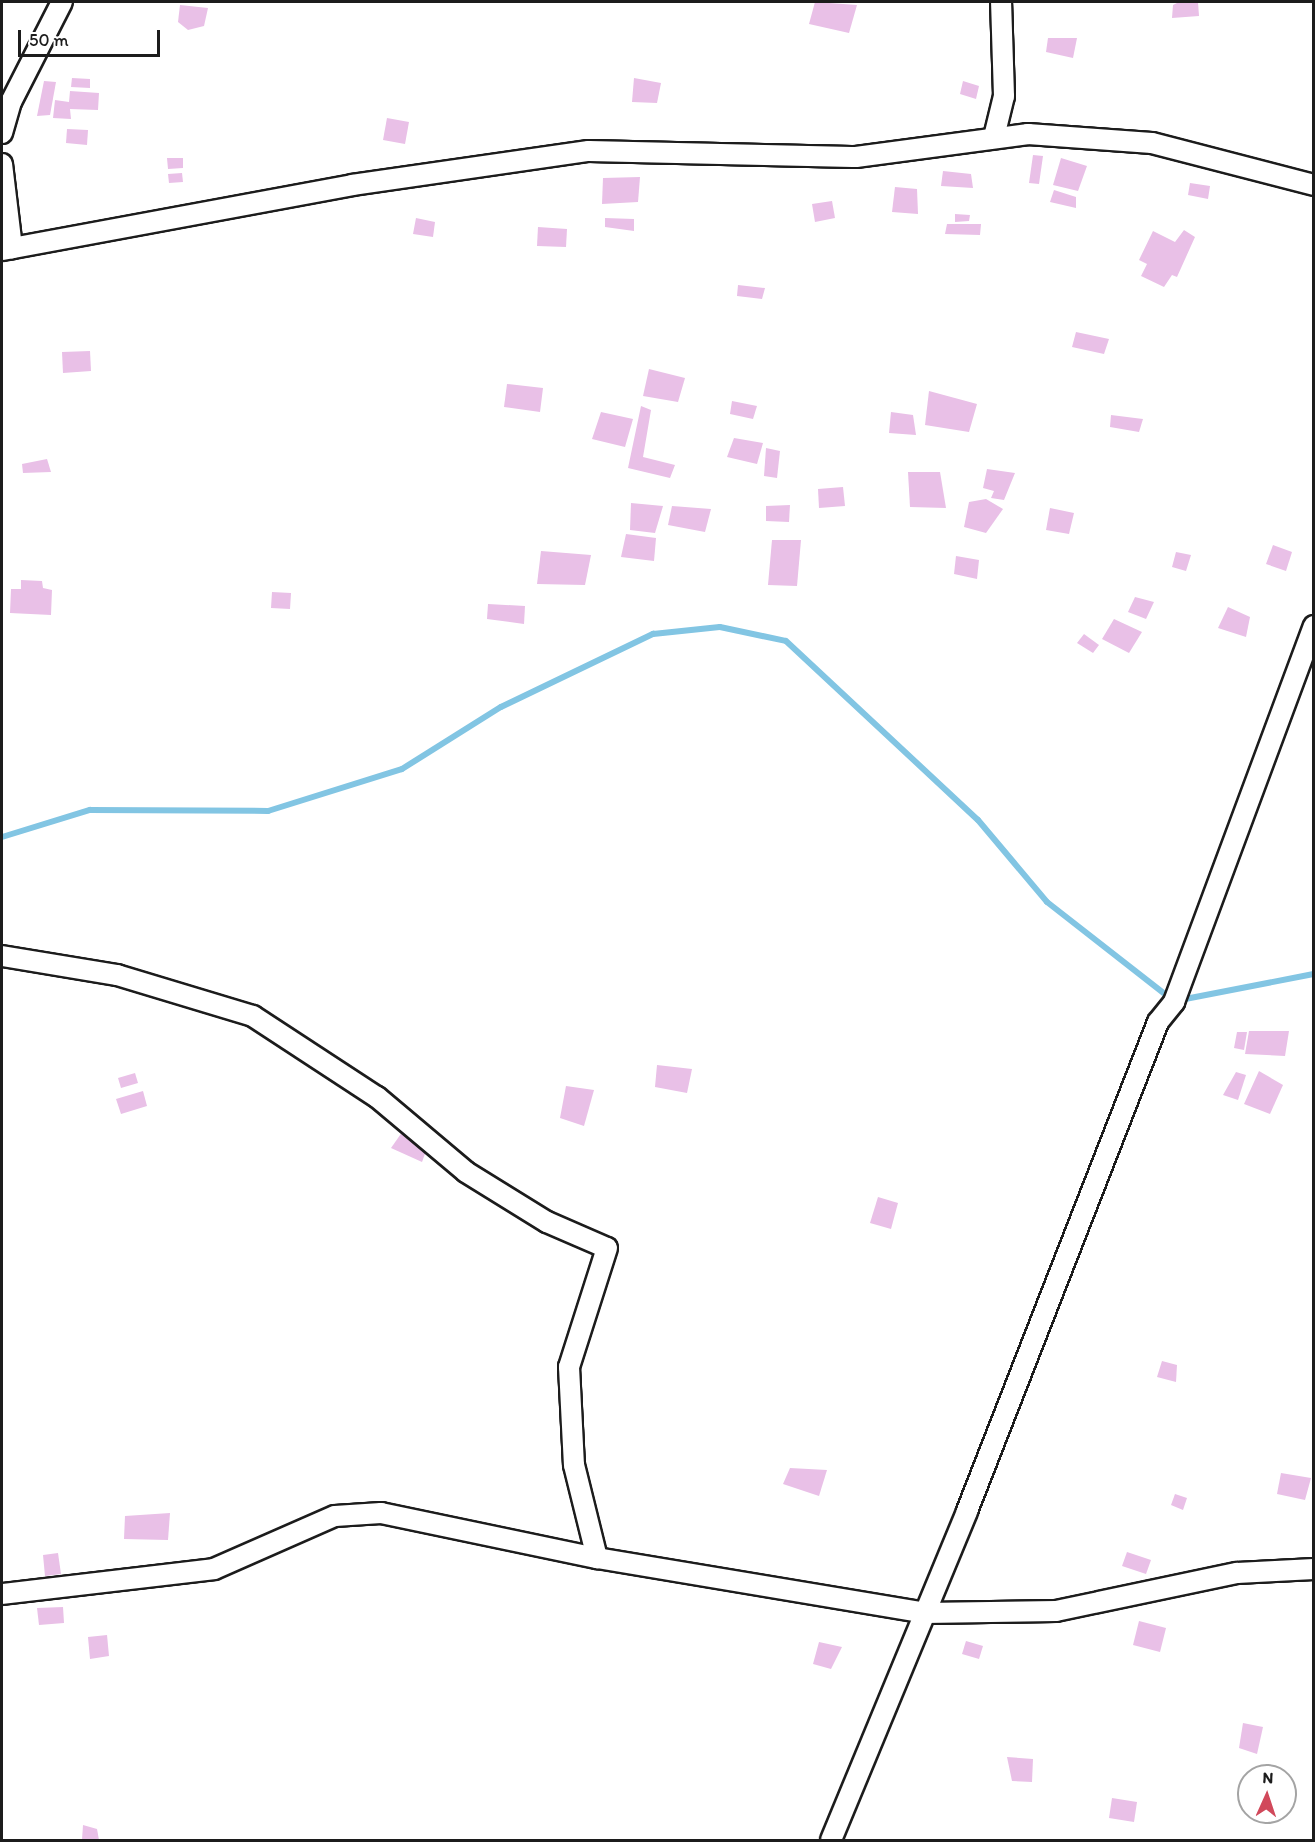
<!DOCTYPE html>
<html>
<head>
<meta charset="utf-8">
<style>
  body { margin:0 }
  #map { position:relative; width:1315px; height:1842px; overflow:hidden; background:#fff; font-family:Itim,sans-serif }
  div>[style] { position:absolute }
  [style*='--x'] { left:calc(var(--x)*1px); top:calc(var(--y)*1px); width:calc(var(--w)*1px); rotate:calc(var(--a)*1deg) }
  .stream>* { height:6px; margin:-3px; padding:0 3px; transform-origin:3px; border-radius:3px; background:#82c5e3 }
  .building>* { inset:0; background:#e9c0e7 }
  .roads { filter:drop-shadow(2px 0 #1c1c1c) drop-shadow(-2px 0 #1c1c1c) drop-shadow(0 2px #1c1c1c) drop-shadow(0 -2px #1c1c1c) }
  .street>* { height:20px; margin:-10px; padding:0 10px; transform-origin:10px; border-radius:10px; background:#fff }
  span { translate:-50% -50%; white-space:nowrap; text-align:center; line-height:1.15; -webkit-text-stroke:4.5px #fff; paint-order:stroke }
  .frame { position:absolute; inset:0; border:3px solid #1c1c1c; pointer-events:none }
  .north { position:absolute; left:1237px; top:1764px; width:60px; height:60px; box-sizing:border-box; background:#fff; border:2px solid #a4a4a4; border-radius:50%; rotate:3deg; font-size:16px; font-weight:700; line-height:24px; text-align:center; color:#1c1c1c }
  .north::after { content:''; display:block; margin:auto; width:21px; height:27px; background:#d1495b; clip-path:polygon(50% 0,100% 100%,50% 72%,0 100%) }
  .scale { position:absolute; left:18px; top:30px; width:142px; height:27px; box-sizing:border-box; border:3px solid #1c1c1c; border-top:0; padding-left:8px; font-size:18px; line-height:21px; white-space:nowrap; color:#1c1c1c; -webkit-text-stroke:4px #fff; paint-order:stroke }
</style>
</head>
<body>
<div id="map">
  <div class="stream">
    <i style="--x:2;--y:837;--w:92;--a:-17.1"></i>
    <i style="--x:90;--y:810;--w:178;--a:0.3"></i>
    <i style="--x:268;--y:811;--w:140;--a:-17.4"></i>
    <i style="--x:402;--y:769;--w:117;--a:-32.1"></i>
    <i style="--x:501;--y:707;--w:169;--a:-25.7"></i>
    <i style="--x:653;--y:634;--w:67;--a:-6"></i>
    <i style="--x:720;--y:627;--w:67;--a:12"></i>
    <i style="--x:786;--y:641;--w:262;--a:43"></i>
    <i style="--x:978;--y:820;--w:107;--a:49.9"></i>
    <i style="--x:1047;--y:902;--w:157;--a:38"></i>
    <i style="--x:1180;--y:1000;--w:136;--a:-11"></i>
  </div>
  <div class="building">
    <i style="clip-path:polygon(815px 2px,857px 5px,849px 33px,809px 24px)"></i>
    <i style="clip-path:polygon(1179px 2px,1198px 2px,1199px 16px,1172px 18px,1173px 5px)"></i>
    <i style="clip-path:polygon(180px 5px,208px 8px,204px 26px,188px 30px,178px 22px)"></i>
    <i style="clip-path:polygon(1048px 38px,1077px 38px,1073px 58px,1046px 52px)"></i>
    <i style="clip-path:polygon(72px 78px,90px 79px,90px 88px,71px 87px)"></i>
    <i style="clip-path:polygon(634px 78px,661px 83px,657px 103px,632px 102px)"></i>
    <i style="clip-path:polygon(44px 81px,56px 82px,50px 115px,37px 116px)"></i>
    <i style="clip-path:polygon(963px 81px,979px 86px,976px 99px,960px 94px)"></i>
    <i style="clip-path:polygon(70px 91px,99px 93px,98px 110px,70px 109px,71px 119px,53px 118px,55px 100px,69px 102px)"></i>
    <i style="clip-path:polygon(387px 118px,409px 122px,405px 144px,383px 140px)"></i>
    <i style="clip-path:polygon(67px 129px,88px 130px,87px 145px,66px 143px)"></i>
    <i style="clip-path:polygon(1033px 155px,1043px 156px,1039px 184px,1029px 183px)"></i>
    <i style="clip-path:polygon(167px 158px,183px 158px,183px 168px,168px 169px)"></i>
    <i style="clip-path:polygon(1061px 158px,1087px 166px,1078px 191px,1053px 185px)"></i>
    <i style="clip-path:polygon(943px 171px,971px 174px,973px 188px,941px 186px)"></i>
    <i style="clip-path:polygon(182px 173px,183px 182px,169px 183px,168px 174px)"></i>
    <i style="clip-path:polygon(640px 177px,638px 202px,602px 204px,603px 178px)"></i>
    <i style="clip-path:polygon(1190px 183px,1210px 186px,1208px 199px,1188px 195px)"></i>
    <i style="clip-path:polygon(895px 187px,917px 189px,918px 214px,892px 212px)"></i>
    <i style="clip-path:polygon(1054px 190px,1076px 197px,1076px 208px,1050px 202px)"></i>
    <i style="clip-path:polygon(832px 201px,835px 218px,815px 222px,812px 204px)"></i>
    <i style="clip-path:polygon(955px 214px,970px 215px,969px 221px,955px 222px)"></i>
    <i style="clip-path:polygon(416px 218px,435px 222px,433px 237px,413px 234px)"></i>
    <i style="clip-path:polygon(605px 218px,634px 219px,634px 231px,605px 227px)"></i>
    <i style="clip-path:polygon(947px 224px,981px 224px,980px 235px,945px 234px)"></i>
    <i style="clip-path:polygon(538px 227px,567px 229px,566px 247px,537px 246px)"></i>
    <i style="clip-path:polygon(1184px 230px,1195px 237px,1177px 277px,1172px 275px,1164px 287px,1141px 276px,1147px 264px,1139px 260px,1153px 231px,1175px 242px)"></i>
    <i style="clip-path:polygon(738px 285px,765px 288px,762px 299px,737px 296px)"></i>
    <i style="clip-path:polygon(1076px 332px,1109px 339px,1104px 354px,1072px 347px)"></i>
    <i style="clip-path:polygon(90px 351px,91px 371px,63px 373px,62px 352px)"></i>
    <i style="clip-path:polygon(649px 369px,685px 378px,678px 402px,643px 396px)"></i>
    <i style="clip-path:polygon(507px 384px,543px 388px,540px 412px,504px 407px)"></i>
    <i style="clip-path:polygon(929px 391px,977px 404px,969px 432px,925px 425px)"></i>
    <i style="clip-path:polygon(732px 401px,757px 406px,753px 419px,730px 414px)"></i>
    <i style="clip-path:polygon(641px 406px,651px 410px,643px 457px,675px 465px,670px 478px,628px 468px)"></i>
    <i style="clip-path:polygon(601px 412px,633px 419px,625px 447px,592px 439px)"></i>
    <i style="clip-path:polygon(891px 412px,913px 415px,916px 435px,889px 433px)"></i>
    <i style="clip-path:polygon(1111px 415px,1143px 419px,1139px 432px,1110px 427px)"></i>
    <i style="clip-path:polygon(734px 438px,763px 443px,757px 464px,727px 457px)"></i>
    <i style="clip-path:polygon(766px 448px,780px 451px,777px 478px,764px 476px)"></i>
    <i style="clip-path:polygon(47px 459px,51px 472px,23px 473px,22px 464px)"></i>
    <i style="clip-path:polygon(987px 469px,1015px 473px,1004px 500px,991px 498px,994px 491px,983px 488px)"></i>
    <i style="clip-path:polygon(908px 472px,940px 472px,946px 508px,910px 507px)"></i>
    <i style="clip-path:polygon(843px 487px,845px 506px,819px 508px,818px 489px)"></i>
    <i style="clip-path:polygon(986px 499px,1003px 509px,986px 533px,964px 527px,969px 502px)"></i>
    <i style="clip-path:polygon(631px 503px,663px 506px,655px 533px,630px 530px)"></i>
    <i style="clip-path:polygon(790px 505px,789px 522px,766px 521px,766px 506px)"></i>
    <i style="clip-path:polygon(672px 506px,711px 509px,705px 532px,668px 525px)"></i>
    <i style="clip-path:polygon(1050px 508px,1074px 513px,1069px 534px,1046px 530px)"></i>
    <i style="clip-path:polygon(626px 534px,656px 538px,654px 561px,621px 557px)"></i>
    <i style="clip-path:polygon(772px 540px,801px 540px,797px 586px,768px 585px)"></i>
    <i style="clip-path:polygon(1273px 545px,1292px 552px,1286px 571px,1266px 564px)"></i>
    <i style="clip-path:polygon(541px 551px,591px 555px,585px 585px,537px 584px)"></i>
    <i style="clip-path:polygon(1176px 552px,1191px 555px,1186px 571px,1172px 567px)"></i>
    <i style="clip-path:polygon(956px 556px,979px 560px,977px 579px,954px 574px)"></i>
    <i style="clip-path:polygon(21px 580px,42px 581px,43px 588px,52px 590px,51px 615px,10px 613px,11px 589px,21px 589px)"></i>
    <i style="clip-path:polygon(272px 592px,291px 593px,290px 609px,271px 608px)"></i>
    <i style="clip-path:polygon(1135px 597px,1154px 602px,1146px 619px,1128px 612px)"></i>
    <i style="clip-path:polygon(488px 604px,525px 606px,524px 624px,487px 619px)"></i>
    <i style="clip-path:polygon(1228px 607px,1250px 617px,1246px 637px,1218px 628px)"></i>
    <i style="clip-path:polygon(1114px 619px,1142px 632px,1129px 653px,1102px 639px)"></i>
    <i style="clip-path:polygon(1084px 634px,1099px 645px,1093px 653px,1077px 643px)"></i>
    <i style="clip-path:polygon(1249px 1031px,1289px 1031px,1285px 1056px,1245px 1054px)"></i>
    <i style="clip-path:polygon(1237px 1032px,1247px 1032px,1244px 1050px,1234px 1048px)"></i>
    <i style="clip-path:polygon(657px 1065px,692px 1069px,687px 1093px,655px 1087px)"></i>
    <i style="clip-path:polygon(1259px 1071px,1283px 1085px,1270px 1114px,1244px 1104px)"></i>
    <i style="clip-path:polygon(1236px 1072px,1246px 1075px,1238px 1100px,1223px 1095px)"></i>
    <i style="clip-path:polygon(135px 1073px,138px 1083px,121px 1088px,118px 1078px)"></i>
    <i style="clip-path:polygon(566px 1086px,594px 1090px,584px 1126px,560px 1118px)"></i>
    <i style="clip-path:polygon(143px 1091px,147px 1106px,121px 1114px,116px 1099px)"></i>
    <i style="clip-path:polygon(405px 1128px,430px 1140px,422px 1162px,391px 1148px)"></i>
    <i style="clip-path:polygon(878px 1197px,898px 1203px,891px 1229px,870px 1223px)"></i>
    <i style="clip-path:polygon(1162px 1361px,1177px 1365px,1176px 1382px,1157px 1377px)"></i>
    <i style="clip-path:polygon(790px 1468px,827px 1470px,819px 1496px,783px 1484px)"></i>
    <i style="clip-path:polygon(1281px 1473px,1311px 1478px,1305px 1500px,1277px 1494px)"></i>
    <i style="clip-path:polygon(1175px 1494px,1187px 1498px,1183px 1510px,1171px 1505px)"></i>
    <i style="clip-path:polygon(170px 1513px,168px 1540px,124px 1539px,125px 1516px)"></i>
    <i style="clip-path:polygon(1127px 1552px,1151px 1560px,1146px 1574px,1122px 1566px)"></i>
    <i style="clip-path:polygon(58px 1553px,61px 1574px,45px 1576px,43px 1555px)"></i>
    <i style="clip-path:polygon(63px 1607px,64px 1623px,39px 1625px,37px 1608px)"></i>
    <i style="clip-path:polygon(1139px 1621px,1166px 1628px,1160px 1652px,1133px 1645px)"></i>
    <i style="clip-path:polygon(107px 1635px,109px 1656px,90px 1659px,88px 1637px)"></i>
    <i style="clip-path:polygon(966px 1641px,983px 1646px,979px 1659px,962px 1654px)"></i>
    <i style="clip-path:polygon(819px 1642px,842px 1647px,831px 1669px,813px 1664px)"></i>
    <i style="clip-path:polygon(1243px 1723px,1263px 1727px,1257px 1754px,1239px 1748px)"></i>
    <i style="clip-path:polygon(1007px 1757px,1033px 1759px,1032px 1782px,1012px 1781px)"></i>
    <i style="clip-path:polygon(1112px 1798px,1137px 1802px,1134px 1822px,1109px 1818px)"></i>
    <i style="clip-path:polygon(83px 1825px,97px 1829px,99px 1840px,82px 1840px)"></i>
  </div>
  <div class="roads">
    <div class="street">
      <i style="--x:2;--y:133;--w:32;--a:-74"></i>
      <i style="--x:11;--y:102;--w:112;--a:-63"></i>
      <i style="--x:994;--y:137;--w:42;--a:-76.3"></i>
      <i style="--x:1004;--y:96;--w:94;--a:-91.8"></i>
      <i style="--x:2;--y:164;--w:85;--a:83.2"></i>
      <i style="--x:2;--y:250;--w:356;--a:-10.5"></i>
      <i style="--x:352;--y:185;--w:239;--a:-8.2"></i>
      <i style="--x:589;--y:151;--w:267;--a:1.3"></i>
      <i style="--x:856;--y:157;--w:174;--a:-7.6"></i>
      <i style="--x:1028;--y:134;--w:124;--a:4.2"></i>
      <i style="--x:1152;--y:143;--w:167;--a:14.5"></i>
      <i style="--x:2;--y:956;--w:117;--a:9.4"></i>
      <i style="--x:117;--y:975;--w:142;--a:16.8"></i>
      <i style="--x:253;--y:1016;--w:148;--a:33.2"></i>
      <i style="--x:377;--y:1097;--w:116;--a:40.1"></i>
      <i style="--x:466;--y:1172;--w:95;--a:31.7"></i>
      <i style="--x:547;--y:1222;--w:65;--a:23.4"></i>
      <i style="--x:607;--y:1248;--w:125;--a:107.7"></i>
      <i style="--x:569;--y:1367;--w:98;--a:87.1"></i>
      <i style="--x:574;--y:1465;--w:96;--a:76.1"></i>
      <i style="--x:597;--y:1558;--w:333;--a:9.5"></i>
      <i style="--x:925;--y:1613;--w:131;--a:-0.9"></i>
      <i style="--x:1056;--y:1611;--w:185;--a:-11.9"></i>
      <i style="--x:1237;--y:1573;--w:77;--a:-3"></i>
      <i style="--x:2;--y:1594;--w:213;--a:-6.7"></i>
      <i style="--x:214;--y:1569;--w:132;--a:-23.7"></i>
      <i style="--x:335;--y:1516;--w:46;--a:-3.7"></i>
      <i style="--x:381;--y:1513;--w:221;--a:11.8"></i>
      <i style="--x:831;--y:1840;--w:356;--a:-67.5"></i>
      <i style="--x:967;--y:1511;--w:525;--a:-68.66"></i>
      <i style="--x:1158;--y:1022;--w:26;--a:-51"></i>
      <i style="--x:1174;--y:1002;--w:401;--a:-69.6"></i>
    </div>
  </div>
  <div class="frame"></div>
  <div class="north">N</div>
  <div class="scale">50 m</div>
</div>
</body>
</html>
